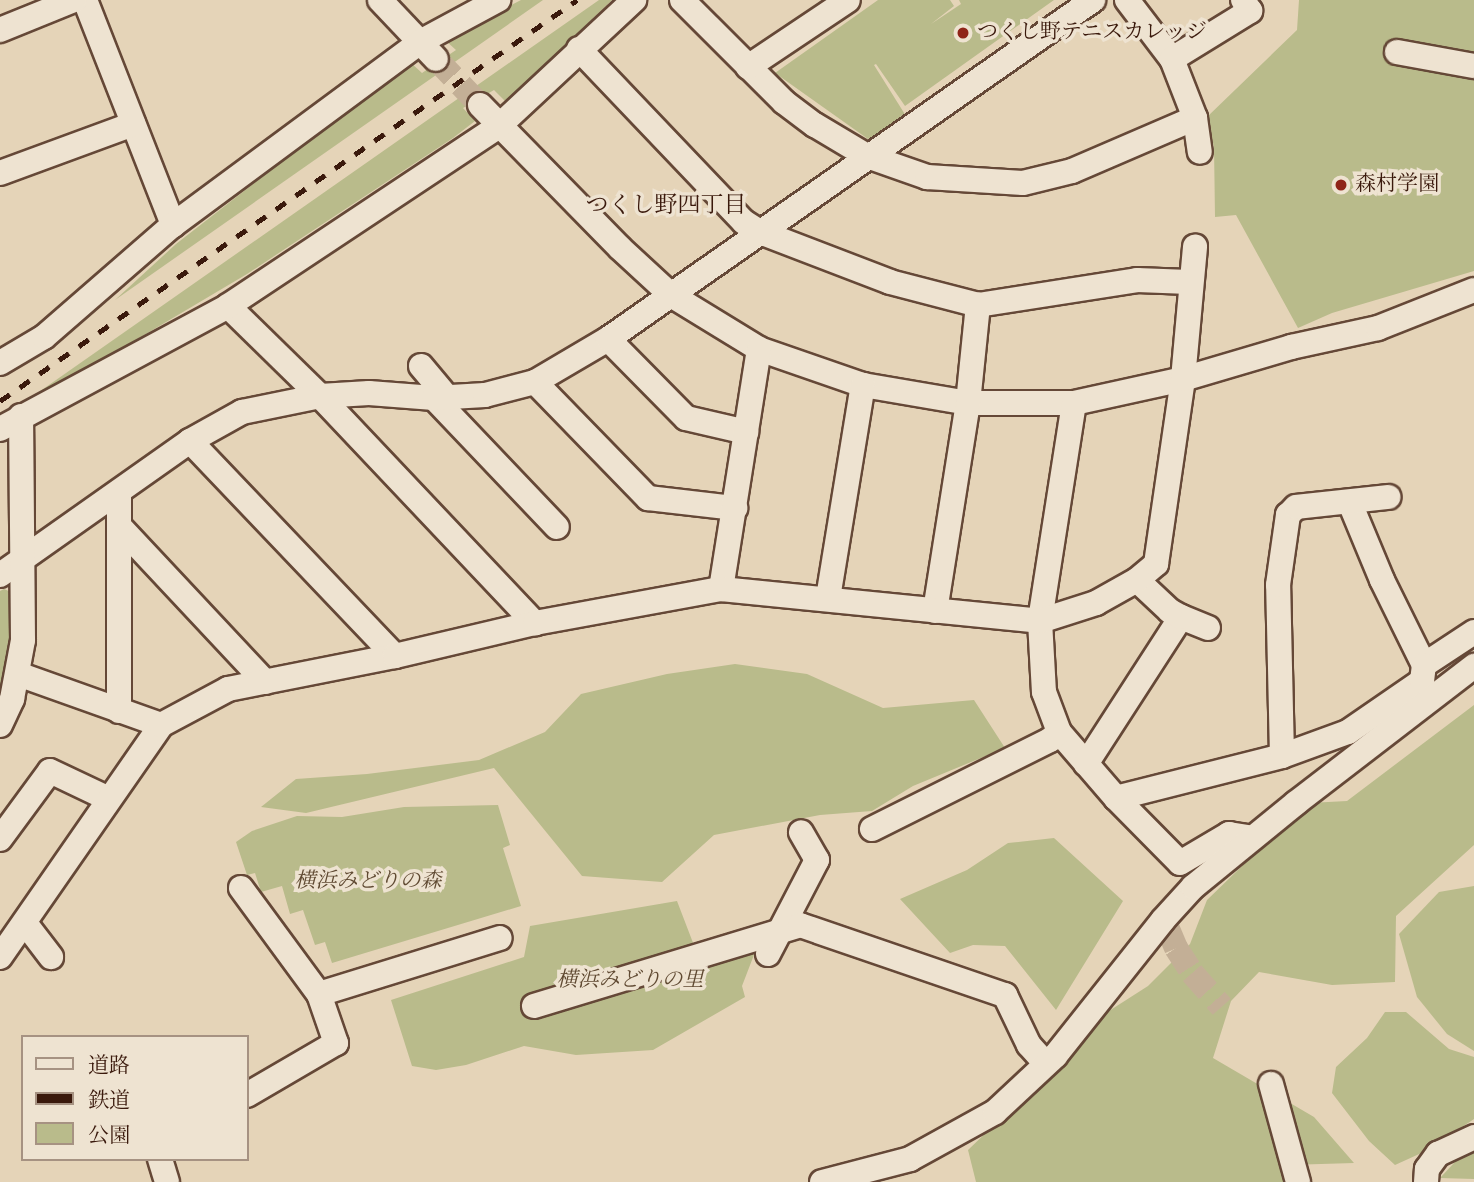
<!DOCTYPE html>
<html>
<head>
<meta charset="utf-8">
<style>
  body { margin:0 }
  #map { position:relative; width:1474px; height:1182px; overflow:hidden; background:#e5d4b8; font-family:"Old Standard TT","Noto Serif JP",serif }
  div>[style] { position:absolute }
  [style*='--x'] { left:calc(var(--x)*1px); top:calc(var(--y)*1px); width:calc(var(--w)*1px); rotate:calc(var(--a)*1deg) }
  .green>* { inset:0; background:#b9bb8b }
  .minor-tunnel>* { height:24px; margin-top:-12px; transform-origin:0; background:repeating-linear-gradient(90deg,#c3af96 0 24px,transparent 0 36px) }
  .roads { filter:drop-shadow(2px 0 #654837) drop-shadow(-2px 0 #654837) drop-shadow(0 2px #654837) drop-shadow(0 -2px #654837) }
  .minor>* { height:24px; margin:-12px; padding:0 12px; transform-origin:12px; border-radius:12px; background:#eee3d1 }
  .rail>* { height:5px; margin-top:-2.5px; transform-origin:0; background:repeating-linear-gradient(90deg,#3a190c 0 12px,transparent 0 24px) }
  .dots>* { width:19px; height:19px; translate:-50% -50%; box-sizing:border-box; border:4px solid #eee3d1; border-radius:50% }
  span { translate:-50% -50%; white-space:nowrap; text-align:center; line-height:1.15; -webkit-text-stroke:7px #eee3d1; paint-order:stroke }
  .poi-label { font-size:21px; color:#3a190c }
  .left { translate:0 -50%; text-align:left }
  .park-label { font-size:21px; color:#604a32; font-style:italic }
  .neighbourhood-label { font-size:23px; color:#3a190c }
  .legend { position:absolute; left:21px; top:1035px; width:228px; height:126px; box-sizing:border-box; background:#eee3d1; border:2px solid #a69282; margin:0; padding:9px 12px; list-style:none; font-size:21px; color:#3a190c }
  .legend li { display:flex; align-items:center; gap:14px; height:35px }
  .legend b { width:35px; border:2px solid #a69282 }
</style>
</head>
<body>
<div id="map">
  <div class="green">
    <i style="clip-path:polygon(521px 0,543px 0,115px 300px,176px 244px,410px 62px,422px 73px,456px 50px,445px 40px)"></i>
    <i style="clip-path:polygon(599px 0,612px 0,506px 102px,494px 90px,463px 108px,475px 121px,453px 138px,247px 274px,38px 398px,36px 394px)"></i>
    <i style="clip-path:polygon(878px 0,950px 0,954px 6px,931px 24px,961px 4px,959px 0,1054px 0,905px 106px,876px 64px,874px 65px,906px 116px,868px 139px,775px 73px)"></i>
    <i style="clip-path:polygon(1299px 0,1474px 0,1474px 271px,1332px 313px,1298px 328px,1236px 215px,1215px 217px,1214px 147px,1207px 117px,1297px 30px)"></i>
    <i style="clip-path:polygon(4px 589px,11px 592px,11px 639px,0 695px,0 591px)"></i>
    <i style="clip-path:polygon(735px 664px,807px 674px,883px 708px,974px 700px,1005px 748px,913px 786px,872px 811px,820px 815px,714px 835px,662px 882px,582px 876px,494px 768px,306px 813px,261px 807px,296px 779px,367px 774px,479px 760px,545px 732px,581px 694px,667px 674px)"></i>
    <i style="clip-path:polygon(1474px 705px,1474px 845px,1396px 916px,1395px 982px,1332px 985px,1259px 972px,1231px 1001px,1213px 1058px,1314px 1117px,1354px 1163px,1288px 1165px,1287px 1182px,976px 1182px,968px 1150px,1043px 1078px,1098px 1018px,1148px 986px,1190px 944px,1207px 900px,1272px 837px,1309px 803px,1347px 801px)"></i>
    <i style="clip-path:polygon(498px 805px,510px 845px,503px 848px,521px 906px,332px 963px,325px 942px,315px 945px,303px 910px,290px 914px,282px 886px,261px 892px,255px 873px,247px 875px,236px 842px,252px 831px,297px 816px,342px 817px,404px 807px)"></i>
    <i style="clip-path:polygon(1054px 838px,1123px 901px,1056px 1010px,1005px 946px,973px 945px,950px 953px,900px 899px,967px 870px,1008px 843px)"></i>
    <i style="clip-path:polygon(1474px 886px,1474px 1051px,1447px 1034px,1417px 997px,1399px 934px,1439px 892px)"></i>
    <i style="clip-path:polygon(677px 901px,695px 948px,757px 947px,742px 986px,745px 997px,653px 1050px,576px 1055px,524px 1046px,466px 1065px,436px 1070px,412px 1066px,391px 1000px,524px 957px,530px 926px)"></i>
    <i style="clip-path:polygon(1385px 1012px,1406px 1012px,1449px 1049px,1474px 1057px,1474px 1119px,1428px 1150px,1395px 1165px,1369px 1141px,1332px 1093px,1336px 1067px,1367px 1038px)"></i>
    <i style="clip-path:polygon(1468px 1148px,1474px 1148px,1474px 1179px,1440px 1178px)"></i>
  </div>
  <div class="minor-tunnel">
    <i style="--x:436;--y:59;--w:64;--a:46.3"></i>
    <i style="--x:1168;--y:929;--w:21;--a:67"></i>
    <i style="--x:1176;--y:948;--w:30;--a:57"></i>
    <i style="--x:1192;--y:973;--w:45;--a:48.6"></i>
  </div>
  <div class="roads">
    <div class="minor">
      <i style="--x:85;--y:0;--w:242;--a:68.6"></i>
      <i style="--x:380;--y:0;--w:81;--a:46.5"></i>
      <i style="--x:682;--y:0;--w:144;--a:45"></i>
      <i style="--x:784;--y:102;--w:39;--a:37"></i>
      <i style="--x:815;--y:125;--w:61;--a:30.8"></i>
      <i style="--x:867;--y:156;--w:64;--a:19.3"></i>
      <i style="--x:927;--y:177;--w:96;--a:3.6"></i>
      <i style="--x:1023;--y:183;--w:50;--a:-13.8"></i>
      <i style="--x:1072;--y:171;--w:134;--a:-23.3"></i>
      <i style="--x:1127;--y:0;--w:74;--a:52.7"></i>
      <i style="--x:1172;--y:59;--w:63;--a:68.7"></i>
      <i style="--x:1195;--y:118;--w:34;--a:82"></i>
      <i style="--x:0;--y:30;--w:80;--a:-22.1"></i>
      <i style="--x:579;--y:49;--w:239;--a:46.4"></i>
      <i style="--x:744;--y:222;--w:19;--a:32"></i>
      <i style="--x:760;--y:232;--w:139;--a:21"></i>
      <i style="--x:890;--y:282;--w:91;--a:14.6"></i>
      <i style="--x:978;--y:305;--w:161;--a:-8.9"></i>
      <i style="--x:1137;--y:280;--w:52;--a:2.2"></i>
      <i style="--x:1397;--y:52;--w:78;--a:10.3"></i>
      <i style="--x:1172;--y:59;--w:92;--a:-31.6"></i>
      <i style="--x:1250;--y:11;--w:13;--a:-122"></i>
      <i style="--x:748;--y:67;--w:120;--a:-33.8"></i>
      <i style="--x:480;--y:105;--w:200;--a:45.6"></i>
      <i style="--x:620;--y:248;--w:69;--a:42.7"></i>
      <i style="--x:671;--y:295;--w:103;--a:31.5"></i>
      <i style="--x:759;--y:349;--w:110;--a:19.1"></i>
      <i style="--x:863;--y:385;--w:107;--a:9.7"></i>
      <i style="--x:968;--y:403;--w:106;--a:0"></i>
      <i style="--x:1074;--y:403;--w:112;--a:-12.4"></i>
      <i style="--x:1183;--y:379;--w:113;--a:-16.5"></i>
      <i style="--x:1291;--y:347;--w:89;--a:-12.3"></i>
      <i style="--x:1378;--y:328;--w:103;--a:-21.6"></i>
      <i style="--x:0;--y:173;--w:142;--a:-20.2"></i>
      <i style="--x:228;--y:306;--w:129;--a:44.4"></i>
      <i style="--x:320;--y:396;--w:313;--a:46.6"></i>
      <i style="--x:608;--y:339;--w:111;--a:45.4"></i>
      <i style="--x:686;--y:418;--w:62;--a:13.1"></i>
      <i style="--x:0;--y:363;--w:51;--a:-30.6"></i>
      <i style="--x:44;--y:337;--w:171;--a:-41"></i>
      <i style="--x:173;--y:225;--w:307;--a:-36.5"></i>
      <i style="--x:420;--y:42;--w:89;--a:-28.3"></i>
      <i style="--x:421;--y:366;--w:40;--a:50"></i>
      <i style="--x:535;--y:382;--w:162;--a:45.8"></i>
      <i style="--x:648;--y:498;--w:88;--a:6.6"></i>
      <i style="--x:434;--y:398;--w:178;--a:46.4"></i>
      <i style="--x:1074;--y:403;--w:221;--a:98.9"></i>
      <i style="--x:1040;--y:621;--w:71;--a:86.8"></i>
      <i style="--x:1044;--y:692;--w:43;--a:69.4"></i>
      <i style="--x:1059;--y:732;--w:87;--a:49.2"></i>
      <i style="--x:1116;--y:798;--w:91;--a:45.4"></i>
      <i style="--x:1180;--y:863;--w:57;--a:-30.6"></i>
      <i style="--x:1229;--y:834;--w:24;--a:9"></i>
      <i style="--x:0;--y:429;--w:259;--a:-28.3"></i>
      <i style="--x:228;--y:306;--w:325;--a:-33.6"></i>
      <i style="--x:499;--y:126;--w:185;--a:-43"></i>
      <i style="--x:190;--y:441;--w:297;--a:46.4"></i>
      <i style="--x:1350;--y:503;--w:83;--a:67.4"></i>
      <i style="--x:1382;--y:580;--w:95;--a:63.7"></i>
      <i style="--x:1424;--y:665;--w:60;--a:-33.4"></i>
      <i style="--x:121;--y:528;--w:211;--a:46.9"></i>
      <i style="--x:0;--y:575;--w:232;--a:-35.2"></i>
      <i style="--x:190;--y:441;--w:60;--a:-29.1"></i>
      <i style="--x:242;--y:412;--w:80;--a:-11.6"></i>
      <i style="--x:320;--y:396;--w:49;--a:-3.5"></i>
      <i style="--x:369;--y:393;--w:65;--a:4.4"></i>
      <i style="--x:434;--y:398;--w:51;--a:-3.4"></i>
      <i style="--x:485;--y:395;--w:52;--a:-14.6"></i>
      <i style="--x:535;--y:382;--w:85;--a:-30.5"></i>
      <i style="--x:608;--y:339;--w:592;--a:-34.95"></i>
      <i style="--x:721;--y:589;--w:243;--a:-81"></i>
      <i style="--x:828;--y:598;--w:216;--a:-80.7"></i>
      <i style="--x:935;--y:611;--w:211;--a:-81"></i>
      <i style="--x:968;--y:403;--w:99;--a:-84.2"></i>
      <i style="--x:1181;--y:617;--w:29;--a:22"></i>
      <i style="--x:18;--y:674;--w:152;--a:19.6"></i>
      <i style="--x:119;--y:711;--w:219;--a:-90"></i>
      <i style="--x:0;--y:725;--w:29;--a:-65"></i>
      <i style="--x:12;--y:699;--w:60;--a:-79.4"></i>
      <i style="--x:23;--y:640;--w:224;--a:-90.5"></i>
      <i style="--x:1282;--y:756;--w:171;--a:-91.3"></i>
      <i style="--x:1278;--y:585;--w:71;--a:-81.9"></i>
      <i style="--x:1288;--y:515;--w:11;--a:-45"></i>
      <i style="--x:1296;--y:507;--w:93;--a:-6.2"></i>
      <i style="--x:1086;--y:764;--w:175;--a:-57.1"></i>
      <i style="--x:1181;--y:617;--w:13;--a:-151"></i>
      <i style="--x:1170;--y:611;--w:45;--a:-136.8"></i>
      <i style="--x:1116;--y:798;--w:171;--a:-14.2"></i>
      <i style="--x:1282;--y:756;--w:70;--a:-20"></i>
      <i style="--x:1348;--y:732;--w:90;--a:-34.6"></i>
      <i style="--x:1422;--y:681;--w:16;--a:-83"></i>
      <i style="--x:872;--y:829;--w:199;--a:-26.6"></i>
      <i style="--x:1050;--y:740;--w:12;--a:-42"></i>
      <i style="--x:0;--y:839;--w:84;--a:-53.7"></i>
      <i style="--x:50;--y:771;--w:65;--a:25.4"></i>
      <i style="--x:241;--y:888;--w:132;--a:53.7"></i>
      <i style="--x:319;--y:994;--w:52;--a:70.9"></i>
      <i style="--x:336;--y:1043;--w:103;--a:149.7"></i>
      <i style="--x:25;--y:923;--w:43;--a:52.6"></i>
      <i style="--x:768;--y:954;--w:106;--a:-62.5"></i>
      <i style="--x:817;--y:860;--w:32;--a:-120"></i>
      <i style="--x:0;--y:957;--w:282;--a:-55.2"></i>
      <i style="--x:161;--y:725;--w:76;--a:-28.2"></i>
      <i style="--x:228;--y:689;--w:170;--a:-11.2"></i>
      <i style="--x:395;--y:656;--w:144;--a:-13.3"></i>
      <i style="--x:535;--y:623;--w:189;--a:-10.4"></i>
      <i style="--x:721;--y:589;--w:321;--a:5.7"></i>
      <i style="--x:1040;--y:621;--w:59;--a:-17.8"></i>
      <i style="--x:1096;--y:603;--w:47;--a:-29.3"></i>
      <i style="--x:1137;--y:580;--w:25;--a:-40"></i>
      <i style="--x:1156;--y:564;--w:187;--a:-81.7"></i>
      <i style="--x:1183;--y:379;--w:133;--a:-84.8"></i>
      <i style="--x:319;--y:994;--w:189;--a:-17.2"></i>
      <i style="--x:534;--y:1006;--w:278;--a:-16.9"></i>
      <i style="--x:800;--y:925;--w:217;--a:18.9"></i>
      <i style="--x:1005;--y:995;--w:55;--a:64.4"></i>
      <i style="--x:1029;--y:1045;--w:25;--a:48"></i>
      <i style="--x:1271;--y:1084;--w:102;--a:74.6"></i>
      <i style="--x:160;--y:1159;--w:24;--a:73"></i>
      <i style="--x:822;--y:1182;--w:91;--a:-14.6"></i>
      <i style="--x:910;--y:1159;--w:97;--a:-28.9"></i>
      <i style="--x:995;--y:1112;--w:82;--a:-43"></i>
      <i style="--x:1055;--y:1056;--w:174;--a:-51.5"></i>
      <i style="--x:1163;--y:920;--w:45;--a:-47.7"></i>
      <i style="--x:1193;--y:887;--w:133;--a:-39.2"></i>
      <i style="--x:1296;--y:803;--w:225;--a:-37.6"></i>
      <i style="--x:1426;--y:1182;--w:13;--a:-86"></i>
      <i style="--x:1427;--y:1169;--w:19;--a:-54"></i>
      <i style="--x:1438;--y:1154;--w:40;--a:-25"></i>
    </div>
  </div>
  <div class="rail">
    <i style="--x:0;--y:401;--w:703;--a:-34.8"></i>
  </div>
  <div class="dots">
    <i style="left:963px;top:33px;background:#8f2418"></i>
    <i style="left:1341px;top:185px;background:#8f2418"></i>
  </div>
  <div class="poi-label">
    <span class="left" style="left:977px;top:33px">つくし野テニスカレッジ</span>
    <span class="left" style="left:1355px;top:185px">森村学園</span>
  </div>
  <div class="park-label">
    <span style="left:368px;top:882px">横浜みどりの森</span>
    <span style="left:630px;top:981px">横浜みどりの里</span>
  </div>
  <div class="neighbourhood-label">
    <span style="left:666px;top:206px">つくし野四丁目</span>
  </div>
  <ul class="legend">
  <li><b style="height:9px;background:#eee3d1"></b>道路</li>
  <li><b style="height:9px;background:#3a190c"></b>鉄道</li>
  <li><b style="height:19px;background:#b9bb8b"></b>公園</li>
  </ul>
</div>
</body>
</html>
